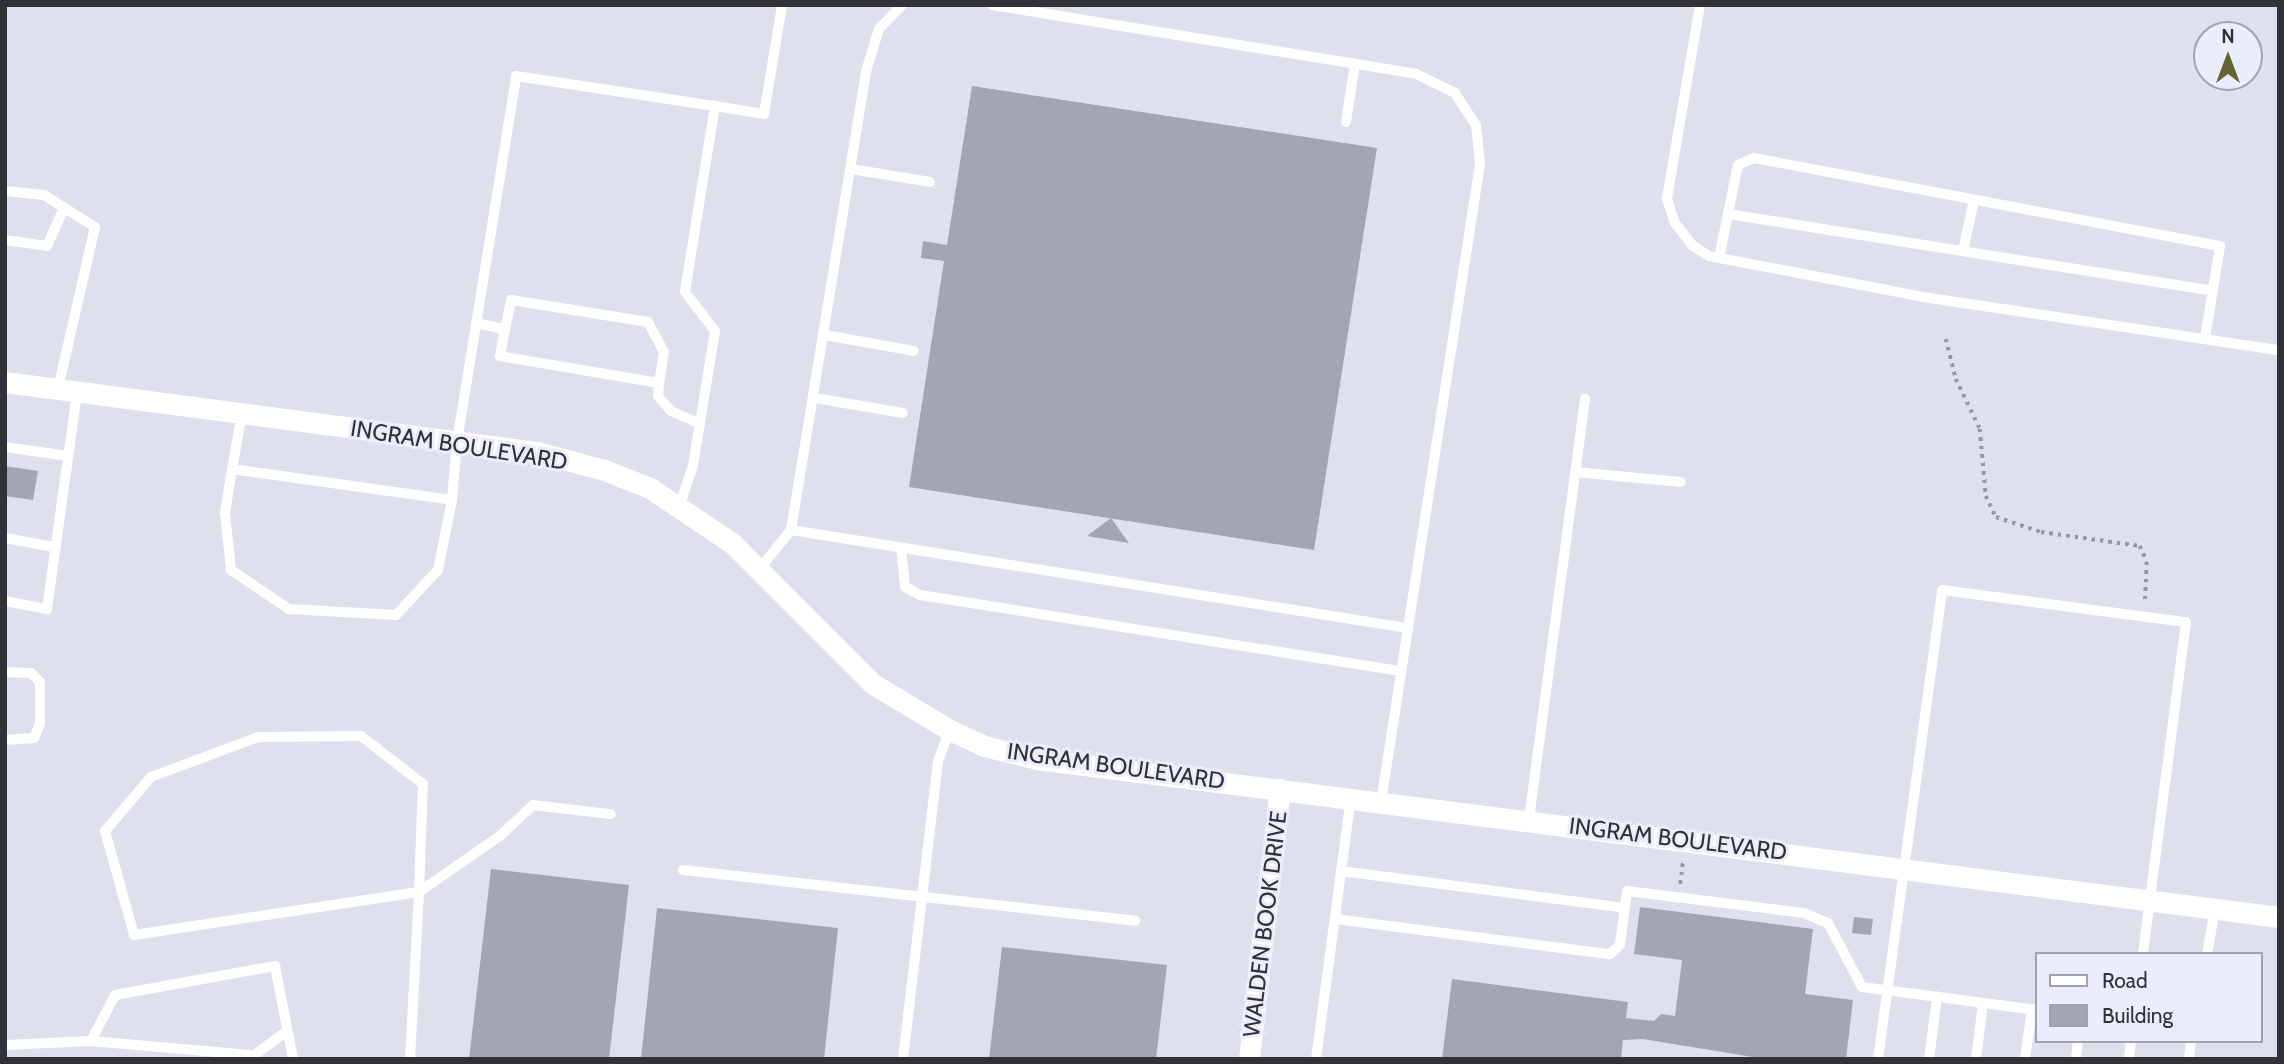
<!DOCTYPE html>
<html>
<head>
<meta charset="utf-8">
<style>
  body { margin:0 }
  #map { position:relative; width:2284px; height:1064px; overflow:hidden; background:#dee0ee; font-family:Cabin,sans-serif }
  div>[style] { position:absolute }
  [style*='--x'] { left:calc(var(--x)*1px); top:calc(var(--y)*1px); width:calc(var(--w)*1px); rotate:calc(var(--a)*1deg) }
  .building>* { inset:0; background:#a3a5b3 }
  .path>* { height:3.5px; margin-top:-1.75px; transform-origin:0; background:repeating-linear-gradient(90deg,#9697a2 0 3.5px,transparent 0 8.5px) }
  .lane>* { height:10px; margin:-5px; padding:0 5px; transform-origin:5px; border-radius:5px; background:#fff }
  .street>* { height:21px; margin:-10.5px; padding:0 10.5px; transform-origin:10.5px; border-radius:10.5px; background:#fff }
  span { translate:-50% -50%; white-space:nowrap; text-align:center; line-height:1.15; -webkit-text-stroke:6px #ebedfc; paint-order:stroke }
  .street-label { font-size:23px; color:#313238 }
  .frame { position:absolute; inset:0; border:7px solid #313238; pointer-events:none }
  .legend { position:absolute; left:2035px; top:952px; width:228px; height:91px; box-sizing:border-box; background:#ebedfc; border:2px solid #a1a2ae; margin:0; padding:9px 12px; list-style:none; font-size:21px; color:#313238 }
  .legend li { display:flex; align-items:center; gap:14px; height:35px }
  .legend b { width:35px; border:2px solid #a1a2ae }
  .north { position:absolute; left:2193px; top:21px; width:70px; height:70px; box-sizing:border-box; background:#ebedfc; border:2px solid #a1a2ae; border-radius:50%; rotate:0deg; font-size:19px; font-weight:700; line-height:28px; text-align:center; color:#313238 }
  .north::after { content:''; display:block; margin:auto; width:24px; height:32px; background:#666430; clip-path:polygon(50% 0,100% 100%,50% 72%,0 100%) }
</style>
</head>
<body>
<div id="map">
  <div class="building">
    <i style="clip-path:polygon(972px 86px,1377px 148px,1314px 550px,909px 487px,944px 261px,921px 258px,923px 241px,947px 245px)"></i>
    <i style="clip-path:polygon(5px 466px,38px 471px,33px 500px,5px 496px)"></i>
    <i style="clip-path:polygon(1111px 518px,1129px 543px,1087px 536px)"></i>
    <i style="clip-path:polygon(491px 869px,629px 885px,609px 1059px,469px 1059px)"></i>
    <i style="clip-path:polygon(1640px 907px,1813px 929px,1805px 994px,1853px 1000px,1846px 1059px,1765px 1059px,1643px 1039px,1623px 1040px,1621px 1059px,1442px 1059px,1452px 979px,1628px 1002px,1626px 1018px,1654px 1021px,1661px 1014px,1675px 1016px,1682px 960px,1634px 954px)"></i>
    <i style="clip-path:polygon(657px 908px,838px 928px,824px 1059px,641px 1059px)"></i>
    <i style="clip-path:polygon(1854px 917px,1873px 919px,1871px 935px,1852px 933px)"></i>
    <i style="clip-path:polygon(1002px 947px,1167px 965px,1156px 1059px,989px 1059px)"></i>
  </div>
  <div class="path">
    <i style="--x:1946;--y:339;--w:41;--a:76"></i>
    <i style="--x:1956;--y:379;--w:55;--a:64.4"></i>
    <i style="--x:1980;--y:429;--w:67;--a:84.9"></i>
    <i style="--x:1986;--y:496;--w:23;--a:65"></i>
    <i style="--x:1996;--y:517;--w:47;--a:18.4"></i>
    <i style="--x:2041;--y:532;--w:100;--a:8"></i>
    <i style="--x:2140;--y:546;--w:17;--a:66"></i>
    <i style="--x:2147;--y:562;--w:42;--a:92.7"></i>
    <i style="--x:1680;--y:884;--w:23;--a:-83"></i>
  </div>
  <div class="lane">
    <i style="--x:992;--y:5;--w:430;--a:9.2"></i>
    <i style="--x:1416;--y:74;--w:43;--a:26"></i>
    <i style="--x:1455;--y:93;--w:38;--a:57"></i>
    <i style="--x:1476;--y:125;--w:39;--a:84"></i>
    <i style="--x:1480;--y:164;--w:646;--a:98.82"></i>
    <i style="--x:1700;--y:5;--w:197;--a:99.7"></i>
    <i style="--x:1667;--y:199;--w:25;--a:72"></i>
    <i style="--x:1675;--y:223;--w:29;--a:52"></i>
    <i style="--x:1693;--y:246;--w:19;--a:32"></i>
    <i style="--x:1709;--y:256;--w:218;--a:10.8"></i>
    <i style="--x:1923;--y:297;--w:360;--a:8.5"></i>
    <i style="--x:715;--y:106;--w:50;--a:9.3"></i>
    <i style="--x:764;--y:114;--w:110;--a:-80.6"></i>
    <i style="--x:1346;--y:122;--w:59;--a:-81.2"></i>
    <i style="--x:851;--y:169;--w:80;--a:9.3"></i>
    <i style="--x:5;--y:191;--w:39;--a:6"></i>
    <i style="--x:44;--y:195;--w:60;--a:32.1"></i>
    <i style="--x:95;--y:227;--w:166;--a:102.9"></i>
    <i style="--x:1728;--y:214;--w:491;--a:9"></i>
    <i style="--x:5;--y:240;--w:42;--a:8.1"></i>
    <i style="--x:47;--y:246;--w:42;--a:-65.9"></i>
    <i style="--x:1963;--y:251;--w:52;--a:-77.8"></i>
    <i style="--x:1719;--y:258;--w:95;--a:-78.5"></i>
    <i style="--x:1738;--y:165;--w:17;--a:-24"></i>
    <i style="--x:1754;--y:158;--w:474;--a:10.7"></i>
    <i style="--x:2220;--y:246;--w:94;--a:99.2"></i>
    <i style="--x:476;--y:323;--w:30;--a:12"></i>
    <i style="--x:505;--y:329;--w:30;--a:-78"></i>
    <i style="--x:511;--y:300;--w:139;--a:9.1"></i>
    <i style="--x:648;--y:322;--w:34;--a:62"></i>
    <i style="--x:664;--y:352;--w:31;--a:99"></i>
    <i style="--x:659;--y:383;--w:161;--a:-170.4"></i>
    <i style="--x:500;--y:356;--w:27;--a:-80"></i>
    <i style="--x:825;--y:335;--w:90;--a:10.2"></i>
    <i style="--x:659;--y:383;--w:13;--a:94"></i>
    <i style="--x:658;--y:396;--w:20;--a:49"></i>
    <i style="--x:671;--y:411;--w:32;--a:24"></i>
    <i style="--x:815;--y:398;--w:89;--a:9.7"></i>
    <i style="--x:242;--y:414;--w:56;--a:100.3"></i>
    <i style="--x:232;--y:469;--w:222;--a:8"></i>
    <i style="--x:452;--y:500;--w:58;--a:-85.1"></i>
    <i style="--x:457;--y:442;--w:371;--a:-80.8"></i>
    <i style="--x:516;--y:76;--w:201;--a:8.6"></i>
    <i style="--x:715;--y:106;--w:188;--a:99.2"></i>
    <i style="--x:685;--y:292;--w:49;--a:52.4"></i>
    <i style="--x:715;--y:331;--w:137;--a:99.3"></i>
    <i style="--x:693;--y:466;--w:43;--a:108.9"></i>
    <i style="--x:5;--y:447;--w:64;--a:8.1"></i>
    <i style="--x:232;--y:469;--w:45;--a:99"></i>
    <i style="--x:225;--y:513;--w:57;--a:84"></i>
    <i style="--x:231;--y:570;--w:70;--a:33.9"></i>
    <i style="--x:289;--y:609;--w:107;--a:3.2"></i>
    <i style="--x:396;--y:615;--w:62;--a:-47"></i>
    <i style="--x:438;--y:570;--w:71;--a:-78.7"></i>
    <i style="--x:1575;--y:472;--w:106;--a:5.4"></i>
    <i style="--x:791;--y:530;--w:625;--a:9.03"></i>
    <i style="--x:5;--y:538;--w:50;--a:10.4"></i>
    <i style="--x:901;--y:548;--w:39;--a:84"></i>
    <i style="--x:905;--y:587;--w:17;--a:28"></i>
    <i style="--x:920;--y:595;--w:487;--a:9"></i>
    <i style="--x:758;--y:571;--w:53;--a:-51.2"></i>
    <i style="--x:791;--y:530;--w:468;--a:-80.7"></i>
    <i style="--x:867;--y:68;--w:41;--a:-72.9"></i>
    <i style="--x:879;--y:29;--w:33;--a:-46"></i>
    <i style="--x:5;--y:601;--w:43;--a:10.8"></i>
    <i style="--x:47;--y:609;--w:219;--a:-82.1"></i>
    <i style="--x:5;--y:672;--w:26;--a:2"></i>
    <i style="--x:31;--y:673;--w:13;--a:45"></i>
    <i style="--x:40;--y:682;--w:42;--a:90"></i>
    <i style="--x:40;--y:724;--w:15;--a:113"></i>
    <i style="--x:34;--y:738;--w:29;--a:176"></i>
    <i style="--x:1529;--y:819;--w:424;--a:-82.4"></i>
    <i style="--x:683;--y:870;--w:455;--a:6.4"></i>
    <i style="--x:1341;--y:871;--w:286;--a:7.4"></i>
    <i style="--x:1335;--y:919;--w:277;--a:7.3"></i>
    <i style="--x:1610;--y:954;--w:13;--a:-42"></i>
    <i style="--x:1620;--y:945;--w:54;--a:-82.6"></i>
    <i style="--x:1627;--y:891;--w:178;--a:7.1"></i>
    <i style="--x:1804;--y:913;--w:26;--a:23"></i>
    <i style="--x:1828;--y:923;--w:72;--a:62"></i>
    <i style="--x:1862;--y:987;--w:177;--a:7.5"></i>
    <i style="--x:2207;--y:954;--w:46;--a:-79.9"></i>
    <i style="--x:91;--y:1041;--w:160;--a:5"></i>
    <i style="--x:5;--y:1045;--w:86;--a:-2.7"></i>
    <i style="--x:91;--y:1041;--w:52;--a:-62.4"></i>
    <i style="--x:115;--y:995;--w:163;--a:-10.3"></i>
    <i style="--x:275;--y:966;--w:95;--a:79"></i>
    <i style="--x:249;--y:1059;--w:47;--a:-36.4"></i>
    <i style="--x:410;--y:1059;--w:167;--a:-86.9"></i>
    <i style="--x:419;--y:892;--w:108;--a:-87.9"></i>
    <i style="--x:423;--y:784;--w:78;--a:-142.3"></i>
    <i style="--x:361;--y:736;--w:103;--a:179.4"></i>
    <i style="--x:258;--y:737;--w:114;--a:159.5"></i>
    <i style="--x:151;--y:777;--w:71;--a:130.4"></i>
    <i style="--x:105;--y:831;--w:108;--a:74.4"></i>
    <i style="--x:134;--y:935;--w:288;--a:-8.6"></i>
    <i style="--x:419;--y:892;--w:98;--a:-34.7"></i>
    <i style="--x:500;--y:836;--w:45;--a:-43.2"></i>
    <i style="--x:533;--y:805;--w:78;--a:6.7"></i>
    <i style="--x:903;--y:1059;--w:300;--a:-83.3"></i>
    <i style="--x:938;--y:761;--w:33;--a:-69"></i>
    <i style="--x:1316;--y:1059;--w:263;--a:-82.4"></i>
    <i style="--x:1878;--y:1059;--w:473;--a:-82.2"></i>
    <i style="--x:1942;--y:590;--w:246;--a:7.5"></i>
    <i style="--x:2186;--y:622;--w:335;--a:97.4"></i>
    <i style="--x:1929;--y:1059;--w:63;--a:-82.6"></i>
    <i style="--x:1976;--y:1059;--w:56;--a:-82.9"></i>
    <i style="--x:2025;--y:1059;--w:50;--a:-82"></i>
    <i style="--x:2076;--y:1059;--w:18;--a:-84"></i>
    <i style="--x:2129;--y:1059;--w:18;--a:-84"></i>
    <i style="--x:2189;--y:1059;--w:18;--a:-84"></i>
  </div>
  <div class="street">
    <i style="--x:5;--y:382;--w:537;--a:7.5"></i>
    <i style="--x:537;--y:452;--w:69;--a:15"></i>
    <i style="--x:604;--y:470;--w:49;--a:21.4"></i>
    <i style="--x:650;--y:488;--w:99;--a:33.9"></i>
    <i style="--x:732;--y:543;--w:199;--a:45"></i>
    <i style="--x:873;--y:684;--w:90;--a:30.9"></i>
    <i style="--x:950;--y:730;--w:38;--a:25"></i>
    <i style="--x:984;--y:746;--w:55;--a:13.8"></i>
    <i style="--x:1037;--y:759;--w:1252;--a:7.25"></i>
    <i style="--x:1249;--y:1059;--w:272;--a:-83.5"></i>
  </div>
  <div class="street-label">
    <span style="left:459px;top:445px;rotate:9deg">INGRAM BOULEVARD</span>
    <span style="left:1116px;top:766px;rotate:8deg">INGRAM BOULEVARD</span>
    <span style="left:1678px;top:839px;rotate:7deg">INGRAM BOULEVARD</span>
    <span style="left:1265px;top:924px;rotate:-83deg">WALDEN BOOK DRIVE</span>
  </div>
  <div class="frame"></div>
  <ul class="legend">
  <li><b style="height:9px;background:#fff"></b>Road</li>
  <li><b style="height:19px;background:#a3a5b3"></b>Building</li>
  </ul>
  <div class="north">N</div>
</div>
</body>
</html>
